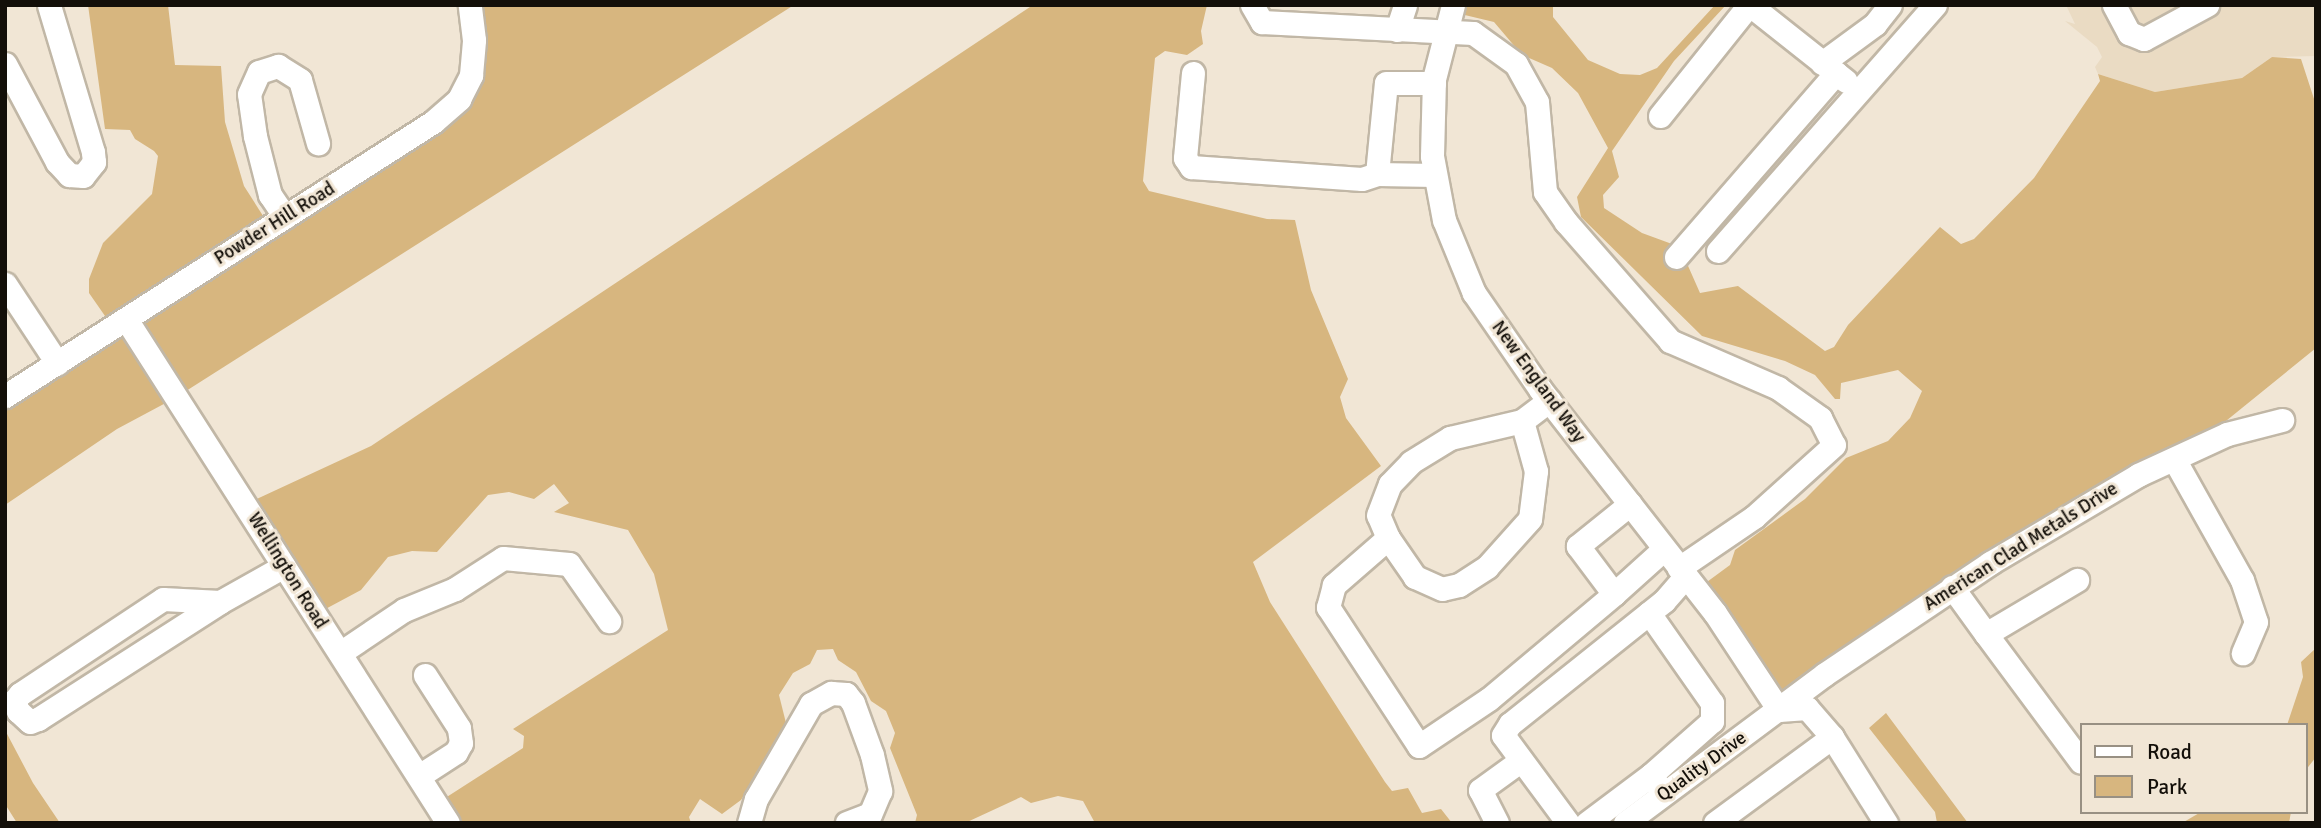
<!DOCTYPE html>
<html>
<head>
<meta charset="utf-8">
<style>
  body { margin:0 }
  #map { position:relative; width:2321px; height:828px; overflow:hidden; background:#f1e6d5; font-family:Signika,sans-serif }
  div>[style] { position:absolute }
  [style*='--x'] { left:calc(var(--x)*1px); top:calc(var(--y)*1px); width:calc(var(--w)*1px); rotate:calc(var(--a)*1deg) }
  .built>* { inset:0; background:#eadbc3 }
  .green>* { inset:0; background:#d7b67f }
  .roads { filter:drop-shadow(2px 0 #c1b7a6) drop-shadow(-2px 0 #c1b7a6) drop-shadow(0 2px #c1b7a6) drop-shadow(0 -2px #c1b7a6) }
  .minor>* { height:23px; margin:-11.5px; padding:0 11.5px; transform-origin:11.5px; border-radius:11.5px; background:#fff }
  span { translate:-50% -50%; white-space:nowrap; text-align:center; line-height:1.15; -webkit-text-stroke:6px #f1e6d5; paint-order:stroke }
  .street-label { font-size:19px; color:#130f09 }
  .frame { position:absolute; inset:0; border:7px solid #130f09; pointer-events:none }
  .legend { position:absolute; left:2080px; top:723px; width:228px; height:91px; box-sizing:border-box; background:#f1e6d5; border:2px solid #989083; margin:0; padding:9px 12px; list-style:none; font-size:21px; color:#130f09 }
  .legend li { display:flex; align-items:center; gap:14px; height:35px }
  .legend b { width:35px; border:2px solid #989083 }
</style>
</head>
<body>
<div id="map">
  <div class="built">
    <i style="clip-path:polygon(2066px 5px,2316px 5px,2316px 56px,2272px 57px,2242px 78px,2155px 92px,2098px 74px,2095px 67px,2102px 57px,2097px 47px,2065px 21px,2075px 24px)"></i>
  </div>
  <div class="green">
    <i style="clip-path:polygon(88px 5px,168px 5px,175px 65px,221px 66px,225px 122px,244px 186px,265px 219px,458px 99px,472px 5px,794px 5px,175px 398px,117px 429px,5px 505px,5px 395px,112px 326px,89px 293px,89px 279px,103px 243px,152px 194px,158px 156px,154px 151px,135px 139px,130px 130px,105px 129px)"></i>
    <i style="clip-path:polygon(1033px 5px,1207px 5px,1201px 31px,1203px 44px,1187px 55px,1165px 51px,1155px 58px,1143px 181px,1149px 191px,1267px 219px,1295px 220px,1311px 290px,1348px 379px,1340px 397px,1346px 418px,1381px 466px,1253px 562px,1270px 602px,1385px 782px,1392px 791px,1408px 788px,1422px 813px,1441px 809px,1452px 823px,1095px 823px,1083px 801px,1058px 796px,1031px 803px,1021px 797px,965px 823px,915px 823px,917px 815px,890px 748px,895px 733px,886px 711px,871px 701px,856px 672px,838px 660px,833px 649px,817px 650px,810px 664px,793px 673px,779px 695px,787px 727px,741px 800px,722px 814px,700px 799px,689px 817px,691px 823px,435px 823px,439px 802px,523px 748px,524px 736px,513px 729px,668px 630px,654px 574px,628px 530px,554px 512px,569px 503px,554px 484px,534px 499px,509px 492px,488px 495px,437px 552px,412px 551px,388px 557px,361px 590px,318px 613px,248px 503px,371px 446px)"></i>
    <i style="clip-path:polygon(1448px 5px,1553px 5px,1553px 17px,1588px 60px,1620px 74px,1640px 75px,1657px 68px,1715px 5px,1726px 5px,1674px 61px,1612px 151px,1619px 177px,1603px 195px,1604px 208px,1642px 233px,1672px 244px,1685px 259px,1700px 293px,1738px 286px,1825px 351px,1834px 347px,1848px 325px,1940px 227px,1961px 244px,1974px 239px,2034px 178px,2100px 81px,2098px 74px,2155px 92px,2242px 78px,2272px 57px,2301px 59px,2316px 105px,2316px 348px,2200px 442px,1786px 692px,1770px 695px,1696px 590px,1730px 565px,1735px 550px,1805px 499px,1846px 458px,1888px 441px,1910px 418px,1922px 391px,1898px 370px,1841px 383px,1840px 399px,1835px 399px,1815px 375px,1785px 361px,1702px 336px,1581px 217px,1577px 197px,1608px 148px,1578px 93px,1552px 68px,1522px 55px,1494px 22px,1448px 11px)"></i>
    <i style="clip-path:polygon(2316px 648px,2316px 757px,2305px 771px,2305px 725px,2287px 725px,2303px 677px,2301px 662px)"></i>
    <i style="clip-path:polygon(1886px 713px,1968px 823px,1937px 823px,1935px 812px,1869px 728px)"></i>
    <i style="clip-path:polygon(5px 730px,33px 783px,60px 823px,17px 823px,5px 804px)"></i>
    <i style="clip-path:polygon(2201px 812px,2291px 812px,2289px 823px,2182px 823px)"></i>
  </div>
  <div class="roads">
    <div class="minor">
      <i style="--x:1252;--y:5;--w:20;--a:60"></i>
      <i style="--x:1262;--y:22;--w:211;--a:3"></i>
      <i style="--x:1473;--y:33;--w:53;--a:35.8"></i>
      <i style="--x:1516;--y:64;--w:43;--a:61.1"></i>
      <i style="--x:1537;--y:102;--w:90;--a:84.9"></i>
      <i style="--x:1545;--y:192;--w:37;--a:55"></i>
      <i style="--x:1566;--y:222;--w:158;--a:48.8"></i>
      <i style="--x:1670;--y:341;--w:118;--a:23.5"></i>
      <i style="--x:1778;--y:388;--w:52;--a:35.5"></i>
      <i style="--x:1820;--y:418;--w:30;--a:63"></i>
      <i style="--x:1834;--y:445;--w:108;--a:138"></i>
      <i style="--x:1754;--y:517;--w:91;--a:145.8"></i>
      <i style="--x:1453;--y:5;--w:76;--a:104.4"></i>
      <i style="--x:1434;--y:79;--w:77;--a:91.5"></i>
      <i style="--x:1432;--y:156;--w:65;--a:79.4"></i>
      <i style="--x:1444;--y:220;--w:79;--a:67.7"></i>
      <i style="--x:1474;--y:293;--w:116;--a:55.5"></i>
      <i style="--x:1540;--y:389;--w:284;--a:52"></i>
      <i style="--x:1715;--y:613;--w:116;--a:56.6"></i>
      <i style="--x:1750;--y:5;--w:122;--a:38.4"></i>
      <i style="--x:2114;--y:5;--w:32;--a:62"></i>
      <i style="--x:2129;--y:33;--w:16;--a:22"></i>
      <i style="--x:2144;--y:39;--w:72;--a:-28.4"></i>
      <i style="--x:1397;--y:30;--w:26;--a:-72"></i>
      <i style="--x:1822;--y:63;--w:66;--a:-36.3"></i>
      <i style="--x:1875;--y:24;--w:24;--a:-52"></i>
      <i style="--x:5;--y:64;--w:111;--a:62"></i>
      <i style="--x:57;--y:162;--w:18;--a:47"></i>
      <i style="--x:69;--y:175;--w:14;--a:4"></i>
      <i style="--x:83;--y:176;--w:18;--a:-52"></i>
      <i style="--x:94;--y:162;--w:10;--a:-96"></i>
      <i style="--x:93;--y:152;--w:153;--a:-106.7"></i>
      <i style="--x:1193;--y:73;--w:85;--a:95.4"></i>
      <i style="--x:1185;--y:158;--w:11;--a:56"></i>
      <i style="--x:1191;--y:167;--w:171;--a:4"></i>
      <i style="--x:1362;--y:179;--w:16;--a:-18"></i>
      <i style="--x:1377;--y:174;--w:58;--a:1"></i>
      <i style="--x:1660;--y:116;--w:142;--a:-51.3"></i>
      <i style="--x:1377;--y:174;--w:91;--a:-84.4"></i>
      <i style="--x:1386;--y:83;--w:48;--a:0"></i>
      <i style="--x:285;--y:217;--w:27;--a:-124"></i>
      <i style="--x:270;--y:195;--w:61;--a:-104.3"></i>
      <i style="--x:255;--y:136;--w:42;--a:-98.1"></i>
      <i style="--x:249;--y:94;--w:24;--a:-66"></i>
      <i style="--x:259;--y:72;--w:20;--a:-18"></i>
      <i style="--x:278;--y:66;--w:26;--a:32"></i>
      <i style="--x:300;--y:80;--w:66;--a:74.1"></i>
      <i style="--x:1718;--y:251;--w:328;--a:-48.6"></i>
      <i style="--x:1676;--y:257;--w:244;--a:-49"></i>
      <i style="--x:5;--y:284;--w:95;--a:56.6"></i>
      <i style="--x:126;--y:319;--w:598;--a:57.43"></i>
      <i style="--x:5;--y:396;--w:508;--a:-32.63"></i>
      <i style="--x:433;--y:122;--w:35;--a:-41"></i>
      <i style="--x:459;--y:99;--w:27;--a:-63"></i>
      <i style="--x:471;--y:75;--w:35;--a:-85"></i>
      <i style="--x:474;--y:40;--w:35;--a:-97"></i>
      <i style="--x:1522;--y:421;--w:52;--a:74.4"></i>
      <i style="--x:1536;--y:471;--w:48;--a:97.1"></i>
      <i style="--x:1530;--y:519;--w:64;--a:131.9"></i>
      <i style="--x:1487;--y:567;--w:33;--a:147"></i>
      <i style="--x:1459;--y:585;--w:17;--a:167"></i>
      <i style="--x:1442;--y:589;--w:30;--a:-156"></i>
      <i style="--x:1415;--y:577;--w:47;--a:-124.7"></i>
      <i style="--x:1388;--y:538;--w:25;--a:-113"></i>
      <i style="--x:1378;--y:515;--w:33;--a:-69"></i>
      <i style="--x:1390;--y:484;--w:30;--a:-46"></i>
      <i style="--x:1411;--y:462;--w:46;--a:-31.6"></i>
      <i style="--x:1450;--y:438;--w:74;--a:-13.3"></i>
      <i style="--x:1522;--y:421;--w:34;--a:-37"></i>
      <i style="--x:2174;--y:459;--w:139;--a:60.7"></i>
      <i style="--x:2242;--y:580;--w:44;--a:71.6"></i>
      <i style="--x:2256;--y:622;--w:34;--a:113"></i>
      <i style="--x:1630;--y:504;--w:67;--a:141.1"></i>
      <i style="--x:1578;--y:546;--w:60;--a:53.1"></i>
      <i style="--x:1614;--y:594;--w:67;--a:-42"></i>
      <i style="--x:1388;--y:538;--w:72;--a:139"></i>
      <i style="--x:1334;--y:585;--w:23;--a:105"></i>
      <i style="--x:1328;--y:607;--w:166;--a:56.8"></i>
      <i style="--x:1419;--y:746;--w:84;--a:-33.9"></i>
      <i style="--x:1489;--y:699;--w:163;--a:-40"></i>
      <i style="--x:1952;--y:587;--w:58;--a:54.1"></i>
      <i style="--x:1986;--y:634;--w:106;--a:-30.7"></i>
      <i style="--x:220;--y:602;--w:57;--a:-177"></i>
      <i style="--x:163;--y:599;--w:172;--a:146.4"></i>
      <i style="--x:20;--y:694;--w:9;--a:131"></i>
      <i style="--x:14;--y:701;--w:11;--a:68"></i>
      <i style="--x:18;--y:711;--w:16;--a:43"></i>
      <i style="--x:30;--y:722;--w:9;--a:-21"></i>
      <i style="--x:38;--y:719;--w:216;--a:-32.7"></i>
      <i style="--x:220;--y:602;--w:73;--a:-29.4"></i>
      <i style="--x:1649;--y:613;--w:110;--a:55"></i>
      <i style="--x:1712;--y:703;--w:18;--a:90"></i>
      <i style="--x:1712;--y:721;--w:81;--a:138.5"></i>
      <i style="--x:1986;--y:634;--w:159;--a:53.4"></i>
      <i style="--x:340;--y:653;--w:77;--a:-33.9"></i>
      <i style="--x:404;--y:610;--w:55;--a:-22.4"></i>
      <i style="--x:455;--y:589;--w:57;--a:-32.9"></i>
      <i style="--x:503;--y:558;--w:66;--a:5.2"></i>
      <i style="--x:569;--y:564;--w:70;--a:54.9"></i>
      <i style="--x:1779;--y:710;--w:28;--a:-4"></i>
      <i style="--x:1807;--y:708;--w:38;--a:49"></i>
      <i style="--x:1832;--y:737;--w:102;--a:57.9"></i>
      <i style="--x:419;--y:776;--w:44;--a:-33"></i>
      <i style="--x:456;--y:752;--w:10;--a:-61"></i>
      <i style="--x:461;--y:743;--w:15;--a:-98"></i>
      <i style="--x:459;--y:728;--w:63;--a:-122.7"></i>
      <i style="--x:749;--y:823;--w:25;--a:-74"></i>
      <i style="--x:756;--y:799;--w:110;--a:-59.9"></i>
      <i style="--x:811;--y:704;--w:23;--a:-29"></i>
      <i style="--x:831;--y:693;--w:15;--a:4"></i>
      <i style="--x:846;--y:694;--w:11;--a:52"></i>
      <i style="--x:853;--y:703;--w:55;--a:69.9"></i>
      <i style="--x:872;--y:755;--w:37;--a:77"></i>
      <i style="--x:880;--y:791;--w:25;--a:113"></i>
      <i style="--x:870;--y:814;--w:25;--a:159"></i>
      <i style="--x:1497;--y:823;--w:37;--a:-117"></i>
      <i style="--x:1480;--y:790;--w:49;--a:-35.9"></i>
      <i style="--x:1568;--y:823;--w:109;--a:-126.5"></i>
      <i style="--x:1503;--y:735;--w:13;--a:-58"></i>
      <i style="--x:1510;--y:724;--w:197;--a:-38.6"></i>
      <i style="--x:1664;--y:601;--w:33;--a:-49"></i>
      <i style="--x:1587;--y:823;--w:80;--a:-36.9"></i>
      <i style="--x:1651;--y:775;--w:14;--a:56"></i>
      <i style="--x:1625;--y:823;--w:249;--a:-36.7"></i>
      <i style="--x:1825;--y:674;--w:199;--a:-33.9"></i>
      <i style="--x:1990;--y:563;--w:172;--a:-30.7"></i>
      <i style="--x:2138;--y:475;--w:98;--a:-24.7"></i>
      <i style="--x:2227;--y:434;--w:57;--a:-14.3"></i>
      <i style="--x:1715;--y:823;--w:145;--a:-36.3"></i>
    </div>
  </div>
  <div class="street-label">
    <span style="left:275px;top:224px;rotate:-32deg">Powder Hill Road</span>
    <span style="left:1538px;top:382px;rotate:54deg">New England Way</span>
    <span style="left:2021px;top:547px;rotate:-32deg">American Clad Metals Drive</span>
    <span style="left:287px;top:571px;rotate:58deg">Wellington Road</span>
    <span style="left:1702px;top:767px;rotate:-36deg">Quality Drive</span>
  </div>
  <div class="frame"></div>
  <ul class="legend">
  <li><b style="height:9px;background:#fff"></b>Road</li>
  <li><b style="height:19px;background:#d7b67f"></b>Park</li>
  </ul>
</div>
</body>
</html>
